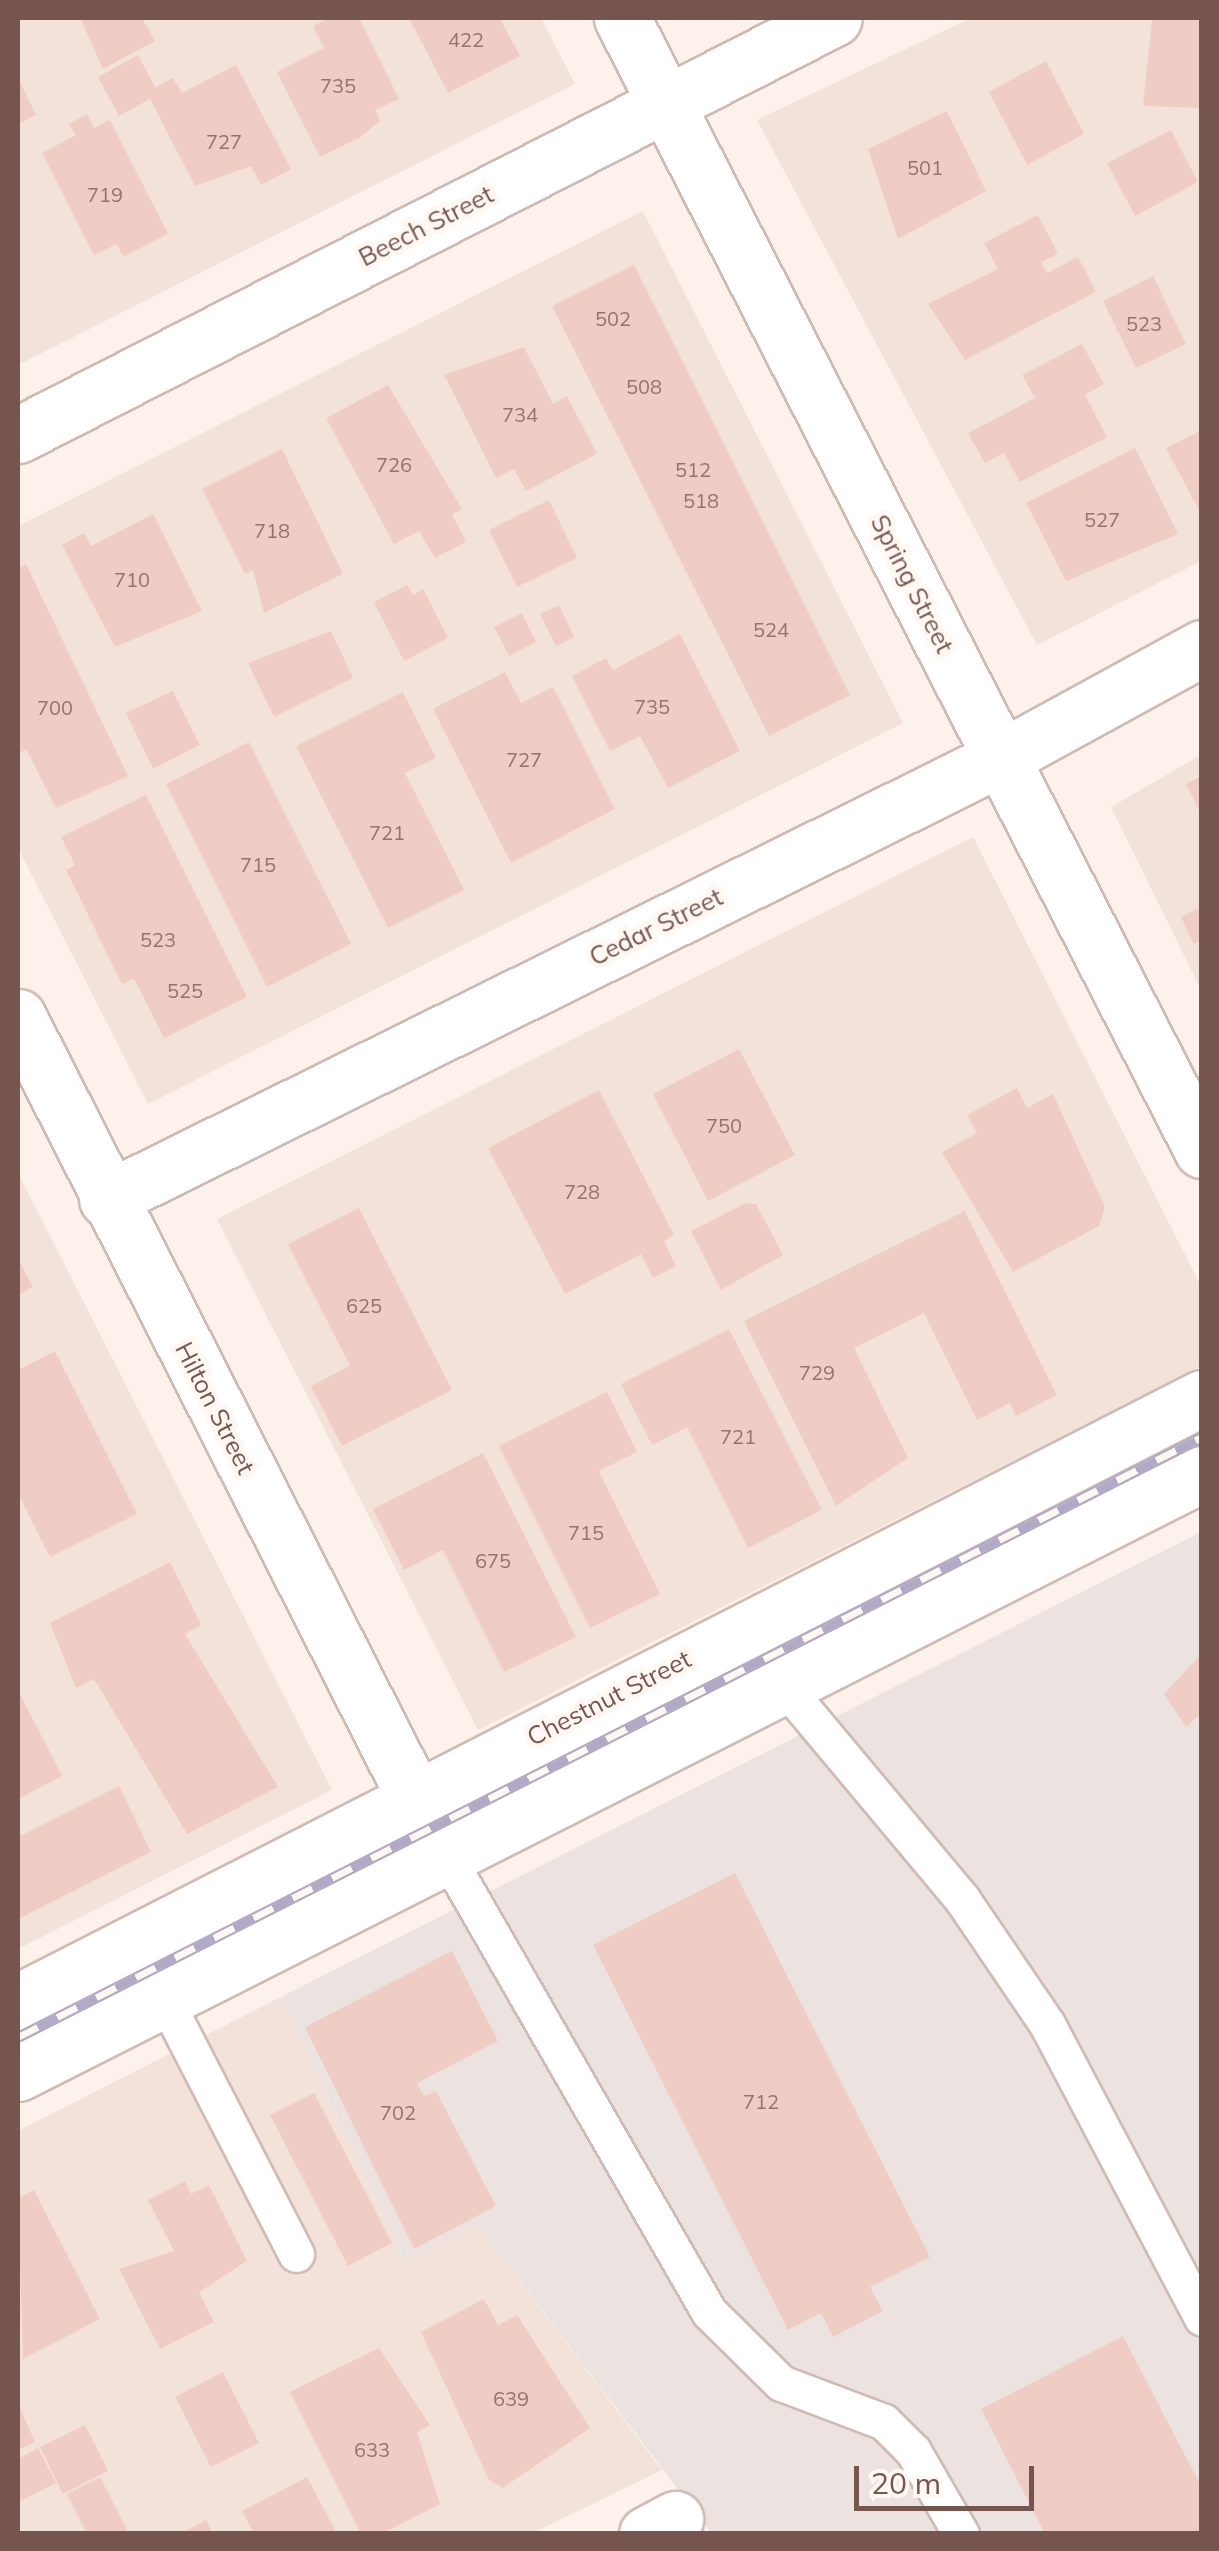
<!DOCTYPE html>
<html>
<head>
<meta charset="utf-8">
<style>
  body { margin:0 }
  #map { position:relative; width:1219px; height:2551px; overflow:hidden; background:#fcf2eb; font-family:Mulish,sans-serif }
  div>[style] { position:absolute }
  [style*='--x'] { left:calc(var(--x)*1px); top:calc(var(--y)*1px); width:calc(var(--w)*1px); rotate:calc(var(--a)*1deg) }
  .residential>* { inset:0; background:#f3e2da }
  .industrial>* { inset:0; background:#ece3e0 }
  .building>* { inset:0; background:#f0cdc4 }
  .roads { filter:drop-shadow(2px 0 #d0bab3) drop-shadow(-2px 0 #d0bab3) drop-shadow(0 2px #d0bab3) drop-shadow(0 -2px #d0bab3) }
  .service>* { height:35px; margin:-17.5px; padding:0 17.5px; transform-origin:17.5px; border-radius:17.5px; background:#fff }
  .minor>* { height:55px; margin:-27.5px; padding:0 27.5px; transform-origin:27.5px; border-radius:27.5px; background:#fff }
  .tertiary>* { height:55px; margin:-27.5px; padding:0 27.5px; transform-origin:27.5px; border-radius:27.5px; background:#fff }
  .rail>* { height:11px; margin-top:-5.5px; transform-origin:0; background:repeating-linear-gradient(90deg,#fef7f2 0 22px,#b2a9c6 0 44px); box-sizing:border-box; border-block:2px solid #b2a9c6 }
  span { translate:-50% -50%; white-space:nowrap; text-align:center; line-height:1.15; -webkit-text-stroke:10px #fef7f2; paint-order:stroke }
  .number-label { font-size:20px; color:#94736c }
  .number-label span { -webkit-text-stroke-width:0 }
  .street-label { font-size:25px; color:#76554f }
  .frame { position:absolute; inset:0; border:20px solid #76554f; pointer-events:none }
  .scale { position:absolute; left:854px; top:2466px; width:180px; height:45px; box-sizing:border-box; border:5px solid #76554f; border-top:0; padding-left:12px; font-size:30px; line-height:35px; white-space:nowrap; color:#76554f; -webkit-text-stroke:8px #fef7f2; paint-order:stroke }
</style>
</head>
<body>
<div id="map">
  <div class="residential">
    <i style="clip-path:polygon(18px 18px,541px 18px,575px 84px,18px 365px)"></i>
    <i style="clip-path:polygon(971px 18px,1201px 18px,1201px 561px,1037px 645px,757px 120px)"></i>
    <i style="clip-path:polygon(643px 211px,903px 723px,148px 1104px,18px 848px,18px 526px)"></i>
    <i style="clip-path:polygon(1201px 755px,1201px 990px,1111px 807px)"></i>
    <i style="clip-path:polygon(973px 837px,1201px 1286px,1201px 1366px,478px 1730px,217px 1219px)"></i>
    <i style="clip-path:polygon(18px 1173px,332px 1790px,18px 1949px)"></i>
    <i style="clip-path:polygon(281px 1997px,404px 2260px,476px 2223px,662px 2470px,533px 2533px,18px 2534px,18px 2131px)"></i>
  </div>
  <div class="industrial">
    <i style="clip-path:polygon(1201px 1532px,1201px 2533px,711px 2533px,477px 2224px,404px 2260px,281px 1997px)"></i>
  </div>
  <div class="building">
    <i style="clip-path:polygon(80px 18px,142px 18px,155px 41px,103px 69px)"></i>
    <i style="clip-path:polygon(329px 18px,359px 18px,399px 99px,375px 110px,380px 121px,359px 138px,320px 157px,277px 72px,324px 48px,313px 26px)"></i>
    <i style="clip-path:polygon(409px 18px,500px 18px,520px 56px,448px 93px)"></i>
    <i style="clip-path:polygon(1202px 18px,1202px 108px,1143px 106px,1152px 20px)"></i>
    <i style="clip-path:polygon(138px 55px,155px 87px,173px 78px,182px 93px,236px 65px,291px 169px,261px 185px,251px 166px,195px 186px,150px 99px,119px 116px,98px 77px)"></i>
    <i style="clip-path:polygon(1046px 61px,1084px 134px,1027px 165px,989px 92px)"></i>
    <i style="clip-path:polygon(18px 78px,36px 115px,18px 124px)"></i>
    <i style="clip-path:polygon(947px 111px,986px 191px,898px 239px,868px 149px)"></i>
    <i style="clip-path:polygon(87px 114px,94px 128px,110px 120px,168px 234px,123px 257px,117px 244px,94px 255px,42px 153px,76px 135px,69px 124px)"></i>
    <i style="clip-path:polygon(1171px 130px,1198px 182px,1135px 216px,1107px 163px)"></i>
    <i style="clip-path:polygon(1038px 215px,1058px 254px,1041px 262px,1047px 273px,1078px 257px,1096px 292px,965px 360px,928px 304px,998px 269px,984px 243px)"></i>
    <i style="clip-path:polygon(634px 265px,850px 695px,769px 736px,552px 306px)"></i>
    <i style="clip-path:polygon(1153px 276px,1186px 344px,1136px 368px,1103px 301px)"></i>
    <i style="clip-path:polygon(1082px 344px,1104px 384px,1085px 395px,1107px 437px,1020px 482px,1004px 453px,985px 463px,968px 433px,1035px 398px,1022px 375px)"></i>
    <i style="clip-path:polygon(524px 347px,553px 404px,567px 396px,597px 454px,526px 491px,514px 469px,496px 478px,444px 375px)"></i>
    <i style="clip-path:polygon(388px 385px,462px 509px,452px 514px,466px 542px,435px 558px,419px 531px,394px 544px,326px 418px)"></i>
    <i style="clip-path:polygon(1202px 430px,1202px 516px,1166px 448px)"></i>
    <i style="clip-path:polygon(1135px 448px,1178px 534px,1066px 581px,1026px 503px)"></i>
    <i style="clip-path:polygon(282px 449px,343px 574px,264px 613px,253px 570px,245px 574px,202px 489px)"></i>
    <i style="clip-path:polygon(549px 500px,577px 558px,517px 587px,489px 530px)"></i>
    <i style="clip-path:polygon(153px 514px,202px 611px,115px 647px,62px 545px,84px 533px,91px 546px)"></i>
    <i style="clip-path:polygon(26px 564px,128px 776px,56px 808px,26px 749px,18px 754px,18px 569px)"></i>
    <i style="clip-path:polygon(407px 585px,413px 595px,423px 589px,448px 638px,404px 661px,374px 602px)"></i>
    <i style="clip-path:polygon(559px 605px,574px 637px,556px 646px,540px 614px)"></i>
    <i style="clip-path:polygon(522px 613px,536px 642px,509px 656px,494px 627px)"></i>
    <i style="clip-path:polygon(331px 631px,353px 678px,274px 717px,248px 663px)"></i>
    <i style="clip-path:polygon(680px 634px,740px 751px,668px 788px,640px 736px,610px 751px,572px 676px,606px 658px,613px 670px)"></i>
    <i style="clip-path:polygon(505px 672px,521px 703px,553px 687px,615px 809px,511px 863px,433px 709px)"></i>
    <i style="clip-path:polygon(173px 691px,200px 745px,153px 769px,126px 713px)"></i>
    <i style="clip-path:polygon(403px 692px,436px 758px,405px 773px,464px 890px,388px 928px,296px 746px)"></i>
    <i style="clip-path:polygon(249px 742px,351px 944px,267px 987px,166px 784px)"></i>
    <i style="clip-path:polygon(1202px 776px,1202px 816px,1186px 784px)"></i>
    <i style="clip-path:polygon(146px 795px,247px 997px,164px 1038px,134px 979px,122px 984px,66px 870px,75px 865px,61px 837px)"></i>
    <i style="clip-path:polygon(1202px 907px,1202px 940px,1194px 944px,1181px 917px)"></i>
    <i style="clip-path:polygon(739px 1049px,795px 1155px,708px 1201px,653px 1094px)"></i>
    <i style="clip-path:polygon(1017px 1088px,1027px 1108px,1053px 1094px,1105px 1207px,1099px 1226px,1013px 1272px,942px 1152px,977px 1133px,967px 1115px)"></i>
    <i style="clip-path:polygon(599px 1090px,674px 1235px,664px 1241px,676px 1266px,653px 1278px,641px 1254px,565px 1294px,488px 1148px)"></i>
    <i style="clip-path:polygon(746px 1203px,756px 1204px,783px 1255px,721px 1290px,691px 1231px)"></i>
    <i style="clip-path:polygon(359px 1208px,452px 1390px,342px 1446px,311px 1386px,350px 1366px,288px 1244px)"></i>
    <i style="clip-path:polygon(965px 1211px,1057px 1395px,1016px 1416px,1010px 1403px,977px 1420px,924px 1313px,854px 1348px,908px 1458px,836px 1506px,744px 1321px)"></i>
    <i style="clip-path:polygon(18px 1259px,33px 1287px,18px 1295px)"></i>
    <i style="clip-path:polygon(729px 1329px,822px 1510px,748px 1548px,687px 1427px,652px 1445px,621px 1384px)"></i>
    <i style="clip-path:polygon(55px 1351px,137px 1514px,50px 1557px,18px 1493px,18px 1370px)"></i>
    <i style="clip-path:polygon(607px 1392px,637px 1452px,599px 1471px,660px 1594px,590px 1628px,499px 1446px)"></i>
    <i style="clip-path:polygon(483px 1453px,576px 1637px,504px 1672px,443px 1550px,404px 1570px,373px 1509px)"></i>
    <i style="clip-path:polygon(170px 1562px,201px 1625px,185px 1634px,278px 1787px,187px 1834px,94px 1679px,76px 1688px,50px 1623px)"></i>
    <i style="clip-path:polygon(1202px 1653px,1202px 1713px,1186px 1727px,1164px 1694px)"></i>
    <i style="clip-path:polygon(18px 1690px,62px 1776px,18px 1799px)"></i>
    <i style="clip-path:polygon(119px 1786px,151px 1852px,18px 1919px,18px 1837px)"></i>
    <i style="clip-path:polygon(735px 1873px,930px 2257px,870px 2287px,883px 2311px,833px 2337px,821px 2313px,788px 2330px,593px 1945px)"></i>
    <i style="clip-path:polygon(452px 1951px,498px 2041px,417px 2083px,424px 2096px,436px 2091px,496px 2206px,414px 2249px,305px 2027px)"></i>
    <i style="clip-path:polygon(314px 2093px,392px 2243px,348px 2266px,270px 2115px)"></i>
    <i style="clip-path:polygon(185px 2181px,191px 2194px,209px 2185px,247px 2261px,199px 2292px,214px 2322px,160px 2349px,119px 2269px,174px 2251px,148px 2200px)"></i>
    <i style="clip-path:polygon(34px 2190px,100px 2319px,23px 2359px,18px 2198px)"></i>
    <i style="clip-path:polygon(484px 2299px,498px 2325px,517px 2315px,590px 2428px,503px 2488px,489px 2480px,421px 2332px)"></i>
    <i style="clip-path:polygon(1123px 2336px,1202px 2488px,1202px 2534px,1045px 2534px,981px 2409px)"></i>
    <i style="clip-path:polygon(379px 2348px,430px 2425px,417px 2432px,440px 2504px,381px 2534px,361px 2534px,290px 2392px)"></i>
    <i style="clip-path:polygon(223px 2372px,259px 2443px,211px 2467px,175px 2397px)"></i>
    <i style="clip-path:polygon(18px 2403px,35px 2442px,18px 2450px)"></i>
    <i style="clip-path:polygon(85px 2425px,108px 2471px,63px 2494px,40px 2447px)"></i>
    <i style="clip-path:polygon(38px 2448px,56px 2483px,18px 2502px,18px 2459px)"></i>
    <i style="clip-path:polygon(100px 2477px,129px 2534px,87px 2534px,67px 2494px)"></i>
    <i style="clip-path:polygon(307px 2477px,337px 2534px,254px 2534px,242px 2511px)"></i>
    <i style="clip-path:polygon(206px 2520px,213px 2534px,180px 2534px)"></i>
  </div>
  <div class="roads">
    <div class="service">
      <i style="--x:784;--y:1686;--w:278;--a:50.1"></i>
      <i style="--x:962;--y:1899;--w:151;--a:55.8"></i>
      <i style="--x:1047;--y:2024;--w:332;--a:62.2"></i>
      <i style="--x:446;--y:1855;--w:527;--a:60.08"></i>
      <i style="--x:709;--y:2312;--w:101;--a:44.6"></i>
      <i style="--x:781;--y:2383;--w:110;--a:20.7"></i>
      <i style="--x:884;--y:2422;--w:41;--a:45"></i>
      <i style="--x:913;--y:2451;--w:96;--a:60"></i>
      <i style="--x:164;--y:1998;--w:288;--a:62.7"></i>
    </div>
    <div class="minor">
      <i style="--x:622;--y:18;--w:1272;--a:62.87"></i>
      <i style="--x:18;--y:435;--w:916;--a:-27.07"></i>
      <i style="--x:18;--y:1017;--w:876;--a:63.05"></i>
      <i style="--x:107;--y:1199;--w:997;--a:-26.26"></i>
      <i style="--x:1001;--y:758;--w:229;--a:-28.7"></i>
      <i style="--x:647;--y:2534;--w:32;--a:-28"></i>
    </div>
    <div class="tertiary">
      <i style="--x:18;--y:2002;--w:1329;--a:-27.03"></i>
      <i style="--x:18;--y:2073;--w:1327;--a:-26.84"></i>
    </div>
  </div>
  <div class="rail">
    <i style="--x:18;--y:2037;--w:1327;--a:-26.87"></i>
  </div>
  <div class="number-label">
    <span style="left:466px;top:39px">422</span>
    <span style="left:338px;top:85px">735</span>
    <span style="left:224px;top:141px">727</span>
    <span style="left:925px;top:167px">501</span>
    <span style="left:105px;top:194px">719</span>
    <span style="left:613px;top:318px">502</span>
    <span style="left:1144px;top:323px">523</span>
    <span style="left:644px;top:386px">508</span>
    <span style="left:520px;top:414px">734</span>
    <span style="left:394px;top:464px">726</span>
    <span style="left:693px;top:469px">512</span>
    <span style="left:701px;top:500px">518</span>
    <span style="left:1102px;top:519px">527</span>
    <span style="left:272px;top:530px">718</span>
    <span style="left:132px;top:579px">710</span>
    <span style="left:771px;top:629px">524</span>
    <span style="left:652px;top:706px">735</span>
    <span style="left:55px;top:707px">700</span>
    <span style="left:524px;top:759px">727</span>
    <span style="left:387px;top:832px">721</span>
    <span style="left:258px;top:864px">715</span>
    <span style="left:158px;top:939px">523</span>
    <span style="left:185px;top:990px">525</span>
    <span style="left:724px;top:1125px">750</span>
    <span style="left:582px;top:1191px">728</span>
    <span style="left:364px;top:1305px">625</span>
    <span style="left:817px;top:1372px">729</span>
    <span style="left:738px;top:1436px">721</span>
    <span style="left:586px;top:1532px">715</span>
    <span style="left:493px;top:1560px">675</span>
    <span style="left:761px;top:2101px">712</span>
    <span style="left:398px;top:2112px">702</span>
    <span style="left:511px;top:2398px">639</span>
    <span style="left:372px;top:2449px">633</span>
  </div>
  <div class="street-label">
    <span style="left:426px;top:226px;rotate:-27deg">Beech Street</span>
    <span style="left:912px;top:584px;rotate:63deg">Spring Street</span>
    <span style="left:656px;top:927px;rotate:-26deg">Cedar Street</span>
    <span style="left:215px;top:1408px;rotate:63deg">Hilton Street</span>
    <span style="left:609px;top:1698px;rotate:-27deg">Chestnut Street</span>
  </div>
  <div class="frame"></div>
  <div class="scale">20 m</div>
</div>
</body>
</html>
